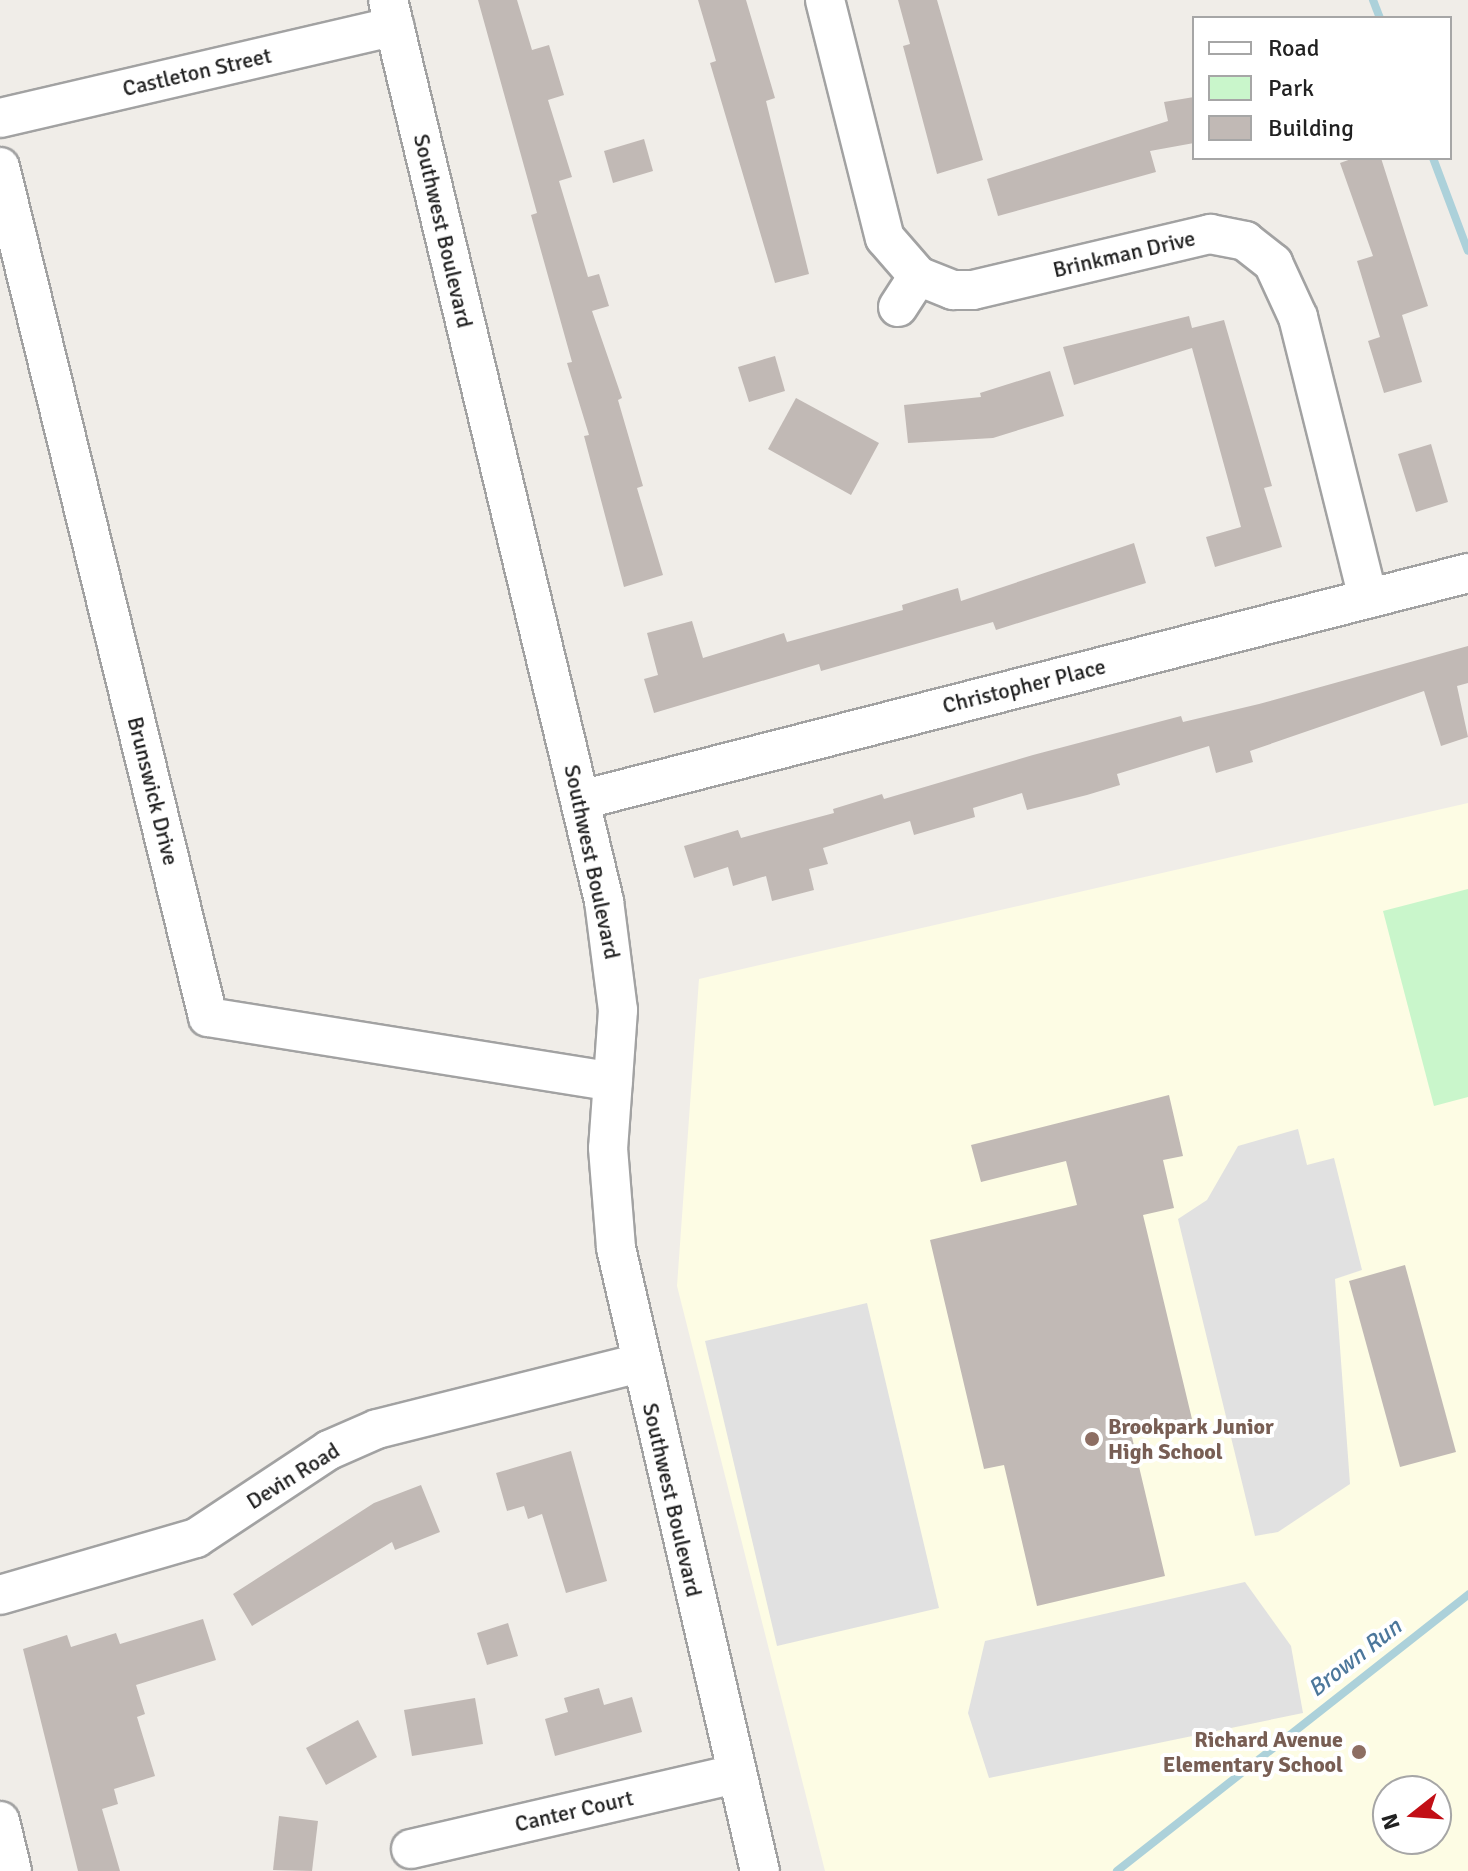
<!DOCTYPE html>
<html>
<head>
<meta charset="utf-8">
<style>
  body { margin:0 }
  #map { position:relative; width:1468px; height:1871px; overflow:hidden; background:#f0ede8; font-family:Signika,sans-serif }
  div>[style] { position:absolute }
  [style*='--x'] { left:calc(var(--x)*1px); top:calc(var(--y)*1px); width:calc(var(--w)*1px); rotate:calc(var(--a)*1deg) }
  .education>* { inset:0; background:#fdfce4 }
  .park>* { inset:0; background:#c9f6cb }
  .parking>* { inset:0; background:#e1e1e1 }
  .stream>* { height:8px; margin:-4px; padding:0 4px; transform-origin:4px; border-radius:4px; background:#acd1da }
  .building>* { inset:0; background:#c1b9b5 }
  .roads { filter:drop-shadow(2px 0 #a2a2a2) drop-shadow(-2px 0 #a2a2a2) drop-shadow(0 2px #a2a2a2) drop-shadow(0 -2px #a2a2a2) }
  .minor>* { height:38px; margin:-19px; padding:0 19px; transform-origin:19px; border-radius:19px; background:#fff }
  .dots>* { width:22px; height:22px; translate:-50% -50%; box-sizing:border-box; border:4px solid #fff; border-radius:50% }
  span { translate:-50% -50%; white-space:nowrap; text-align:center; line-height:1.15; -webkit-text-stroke:8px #fff; paint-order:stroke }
  .street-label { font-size:22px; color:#212121 }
  .education-label { font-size:22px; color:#785e54; font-weight:700 }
  .left { translate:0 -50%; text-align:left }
  .right { translate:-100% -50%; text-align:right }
  .water-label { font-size:24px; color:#4c779b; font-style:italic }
  .legend { position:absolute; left:1192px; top:16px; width:260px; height:144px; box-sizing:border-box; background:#fff; border:2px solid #a6a6a6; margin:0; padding:10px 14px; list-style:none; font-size:24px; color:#212121 }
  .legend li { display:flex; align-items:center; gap:16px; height:40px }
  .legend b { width:40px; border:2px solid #a6a6a6 }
  .north { position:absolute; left:1372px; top:1775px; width:80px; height:80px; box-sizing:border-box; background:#fff; border:2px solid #a6a6a6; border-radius:50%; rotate:253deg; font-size:22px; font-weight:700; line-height:32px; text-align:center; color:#212121 }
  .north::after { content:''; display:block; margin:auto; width:28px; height:36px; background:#c20f16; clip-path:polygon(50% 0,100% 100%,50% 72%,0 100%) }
</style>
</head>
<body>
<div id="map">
  <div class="education">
    <i style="clip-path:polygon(evenodd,1468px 803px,1468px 1871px,825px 1871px,677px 1286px,699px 979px,1468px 803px,1388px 1791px,1436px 1791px,1436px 1839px,1388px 1839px,1388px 1791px)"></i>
  </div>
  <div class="park">
    <i style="clip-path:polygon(1468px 889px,1468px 1097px,1434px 1106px,1383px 911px)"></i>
  </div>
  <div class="parking">
    <i style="clip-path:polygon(1298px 1129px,1307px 1165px,1334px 1158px,1362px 1270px,1335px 1279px,1350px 1484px,1278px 1532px,1255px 1536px,1178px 1219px,1207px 1200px,1238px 1146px)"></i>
    <i style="clip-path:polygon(867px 1303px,939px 1608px,777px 1646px,705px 1341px)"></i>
    <i style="clip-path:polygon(1245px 1582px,1291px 1646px,1303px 1713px,989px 1778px,968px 1713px,985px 1641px)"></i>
  </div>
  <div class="stream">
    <i style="--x:1373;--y:0;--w:19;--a:69"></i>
    <i style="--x:1433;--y:158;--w:99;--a:69.4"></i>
    <i style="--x:1117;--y:1871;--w:447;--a:-38.2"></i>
  </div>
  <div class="building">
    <i style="clip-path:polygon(478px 0,517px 0,532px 50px,549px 45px,564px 95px,548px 100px,572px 177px,559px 181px,588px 277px,599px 274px,609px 306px,592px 311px,622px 398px,618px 400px,643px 486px,637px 488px,663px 575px,624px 587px,584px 436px,589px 435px,567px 363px,572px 362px,531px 215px,537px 213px)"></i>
    <i style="clip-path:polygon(698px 0,746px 0,775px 98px,766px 101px,809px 274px,775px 283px,710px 63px,716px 61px)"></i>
    <i style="clip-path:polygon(898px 0,937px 0,983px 160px,937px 174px,903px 46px,910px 44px)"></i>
    <i style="clip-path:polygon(1194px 97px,1194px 143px,1150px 151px,1156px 172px,998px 216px,987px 179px,1168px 121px,1164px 102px)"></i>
    <i style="clip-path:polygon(644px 139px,653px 171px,613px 183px,604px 151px)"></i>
    <i style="clip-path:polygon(1354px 158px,1381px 158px,1428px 306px,1402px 315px,1422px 382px,1384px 393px,1368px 341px,1380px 337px,1357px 261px,1373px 256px,1340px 163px)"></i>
    <i style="clip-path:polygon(1189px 316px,1192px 328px,1224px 320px,1272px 486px,1264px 488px,1282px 547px,1215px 567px,1206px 537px,1241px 527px,1192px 348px,1074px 385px,1063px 347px)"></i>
    <i style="clip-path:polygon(775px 356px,785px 391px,749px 402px,738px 367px)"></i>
    <i style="clip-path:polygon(1050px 371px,1064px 416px,993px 438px,908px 443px,904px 405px,981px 397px,980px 393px)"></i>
    <i style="clip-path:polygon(796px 398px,879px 443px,851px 495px,768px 449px)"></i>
    <i style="clip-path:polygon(1431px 444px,1448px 502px,1416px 512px,1398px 454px)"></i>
    <i style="clip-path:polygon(1134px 543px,1146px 583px,996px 630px,993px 622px,821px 671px,819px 664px,654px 713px,644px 679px,658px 675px,647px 633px,692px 621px,703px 658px,784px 633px,787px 642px,903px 610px,902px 605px,958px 588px,961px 601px)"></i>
    <i style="clip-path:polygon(1468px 646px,1468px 683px,1457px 686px,1468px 737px,1441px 746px,1424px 691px,1250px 751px,1253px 762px,1216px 773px,1209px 746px,1117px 774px,1120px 785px,1087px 795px,1027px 810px,1022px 793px,973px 808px,975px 817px,914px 835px,910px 821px,823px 848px,828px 864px,809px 869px,814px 890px,772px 901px,766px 876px,733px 886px,728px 867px,694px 878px,684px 846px,738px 830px,741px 838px,834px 813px,833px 809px,882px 794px,884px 799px,1033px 755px,1181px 716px,1183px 722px,1259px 704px)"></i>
    <i style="clip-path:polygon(1169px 1095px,1183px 1156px,1163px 1160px,1174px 1208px,1143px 1215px,1192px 1419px,1131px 1433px,1165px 1576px,1037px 1606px,1004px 1465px,984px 1469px,930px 1240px,1077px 1205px,1066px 1161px,981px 1182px,971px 1145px)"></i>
    <i style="clip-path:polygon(1405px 1265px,1456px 1452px,1400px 1467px,1349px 1281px)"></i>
    <i style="clip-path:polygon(571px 1451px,607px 1581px,566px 1593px,542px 1514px,528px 1519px,524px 1506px,507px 1511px,496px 1473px)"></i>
    <i style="clip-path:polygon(421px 1485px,440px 1532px,395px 1550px,392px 1542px,252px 1626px,233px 1594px,374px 1503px)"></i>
    <i style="clip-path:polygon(203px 1619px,216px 1660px,136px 1685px,145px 1714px,137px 1717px,155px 1776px,114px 1789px,118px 1804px,102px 1809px,120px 1871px,78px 1871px,23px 1649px,67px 1635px,71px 1647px,116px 1633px,120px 1644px)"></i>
    <i style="clip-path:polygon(508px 1623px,518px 1656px,487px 1665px,477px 1633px)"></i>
    <i style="clip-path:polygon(599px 1688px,604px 1705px,632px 1697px,642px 1732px,555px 1756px,545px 1719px,568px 1712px,564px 1698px)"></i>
    <i style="clip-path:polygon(475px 1698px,483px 1744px,412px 1756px,404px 1710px)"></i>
    <i style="clip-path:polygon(358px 1720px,377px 1757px,326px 1785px,306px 1748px)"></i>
    <i style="clip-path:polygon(279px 1816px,318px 1821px,312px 1871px,273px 1870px)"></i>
  </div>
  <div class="roads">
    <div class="minor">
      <i style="--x:388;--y:0;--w:927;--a:76.52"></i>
      <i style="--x:604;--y:901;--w:110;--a:82.7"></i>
      <i style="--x:618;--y:1010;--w:138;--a:94.1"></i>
      <i style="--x:608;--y:1148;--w:100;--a:85.4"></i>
      <i style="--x:616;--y:1248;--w:639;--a:76.99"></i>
      <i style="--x:825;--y:0;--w:245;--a:75.9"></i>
      <i style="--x:885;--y:238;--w:50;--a:49"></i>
      <i style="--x:918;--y:276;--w:38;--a:22"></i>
      <i style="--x:953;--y:290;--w:20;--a:0"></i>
      <i style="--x:973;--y:290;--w:244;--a:-13.3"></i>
      <i style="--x:1210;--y:234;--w:36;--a:11"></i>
      <i style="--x:1245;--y:241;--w:36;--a:38"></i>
      <i style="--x:1273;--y:263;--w:60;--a:65.2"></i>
      <i style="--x:1298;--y:317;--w:290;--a:76"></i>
      <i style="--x:0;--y:118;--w:405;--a:-13.1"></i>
      <i style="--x:0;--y:167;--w:875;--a:76.25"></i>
      <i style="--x:208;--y:1017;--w:410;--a:9.1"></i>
      <i style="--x:898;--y:307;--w:37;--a:-57"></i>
      <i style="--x:581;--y:800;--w:916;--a:-14.35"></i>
      <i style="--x:0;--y:1595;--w:204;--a:-16.2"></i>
      <i style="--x:196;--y:1538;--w:159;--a:-33.5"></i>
      <i style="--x:329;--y:1450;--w:52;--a:-23.6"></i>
      <i style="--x:377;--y:1429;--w:270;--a:-14.1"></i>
      <i style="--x:0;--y:1821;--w:51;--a:76.5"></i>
      <i style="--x:411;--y:1849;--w:334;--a:-13"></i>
    </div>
  </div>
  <div class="dots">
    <i style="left:1092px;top:1439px;background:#8d6e63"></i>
    <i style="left:1359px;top:1752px;background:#8d6e63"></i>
  </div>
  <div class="street-label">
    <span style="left:197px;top:72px;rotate:-13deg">Castleton Street</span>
    <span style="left:443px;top:231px;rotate:77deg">Southwest Boulevard</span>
    <span style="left:1124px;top:254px;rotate:-13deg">Brinkman Drive</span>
    <span style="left:1024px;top:686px;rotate:-14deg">Christopher Place</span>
    <span style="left:153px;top:791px;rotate:76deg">Brunswick Drive</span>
    <span style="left:592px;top:862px;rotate:78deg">Southwest Boulevard</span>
    <span style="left:293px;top:1476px;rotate:-32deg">Devin Road</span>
    <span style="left:672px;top:1500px;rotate:77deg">Southwest Boulevard</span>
    <span style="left:574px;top:1811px;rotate:-13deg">Canter Court</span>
  </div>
  <div class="education-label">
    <span class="left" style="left:1108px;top:1439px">Brookpark Junior<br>High School</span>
    <span class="right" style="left:1343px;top:1752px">Richard Avenue<br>Elementary School</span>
  </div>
  <div class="water-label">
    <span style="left:1355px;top:1658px;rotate:-38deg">Brown Run</span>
  </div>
  <ul class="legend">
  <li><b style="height:10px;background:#fff"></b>Road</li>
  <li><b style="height:22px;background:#c9f6cb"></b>Park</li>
  <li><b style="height:22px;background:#c1b9b5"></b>Building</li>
  </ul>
  <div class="north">N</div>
</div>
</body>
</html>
